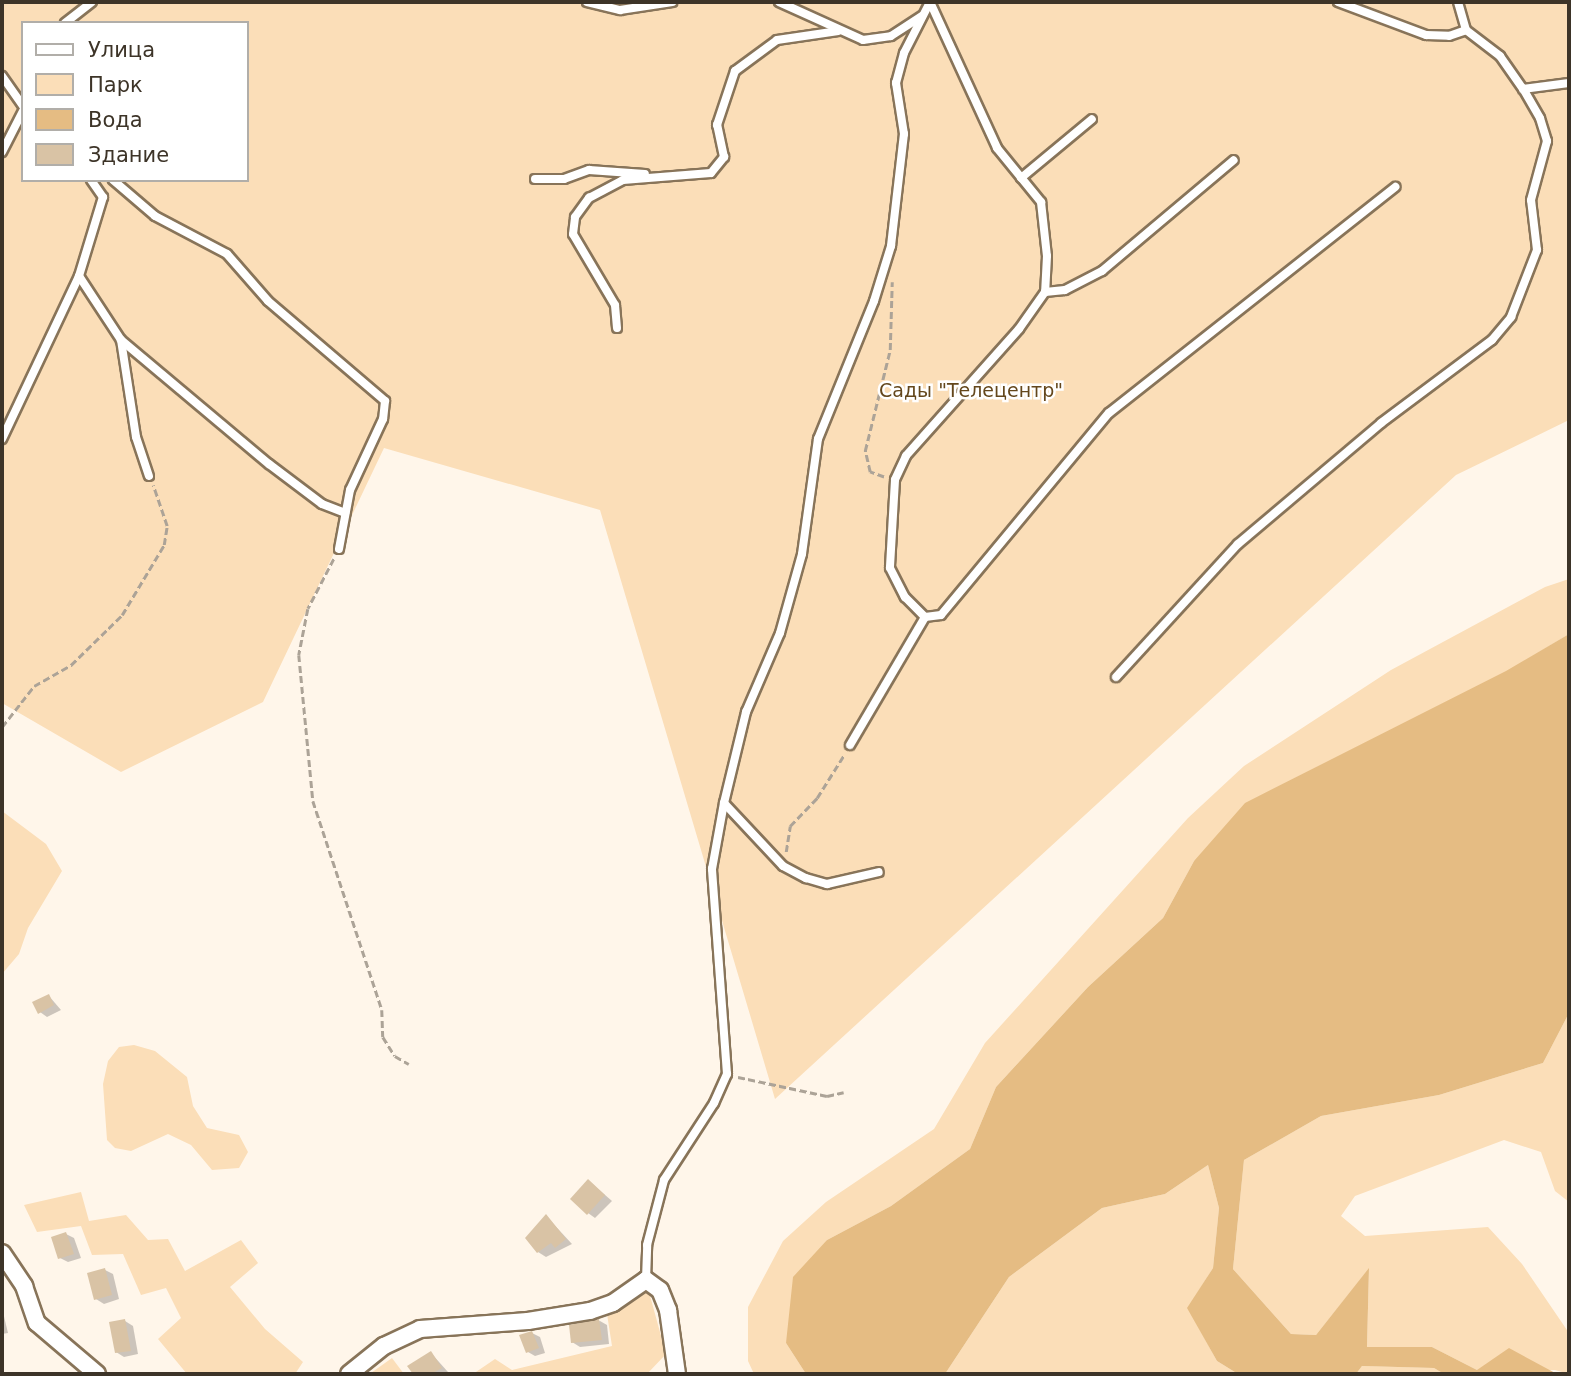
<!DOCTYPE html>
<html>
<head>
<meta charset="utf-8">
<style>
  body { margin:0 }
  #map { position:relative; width:1571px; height:1376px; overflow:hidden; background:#fff6ea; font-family:"DejaVu Sans",sans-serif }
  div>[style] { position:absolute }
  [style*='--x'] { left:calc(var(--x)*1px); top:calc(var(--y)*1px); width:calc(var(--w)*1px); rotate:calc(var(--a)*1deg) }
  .green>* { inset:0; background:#fbdeb8 }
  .water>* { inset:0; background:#e5bc83 }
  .shadow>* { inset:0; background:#0003 }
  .building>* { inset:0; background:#d9c3a5 }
  .path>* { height:2.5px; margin-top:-1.25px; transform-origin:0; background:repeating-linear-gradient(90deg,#aca397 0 7px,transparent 0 10.5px) }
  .roads { filter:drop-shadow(2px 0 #887459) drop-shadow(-2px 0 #887459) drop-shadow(0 2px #887459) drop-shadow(0 -2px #887459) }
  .service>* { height:8px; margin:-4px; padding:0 4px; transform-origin:4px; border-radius:4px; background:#fff }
  .minor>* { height:16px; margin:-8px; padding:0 8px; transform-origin:8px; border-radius:8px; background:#fff }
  span { translate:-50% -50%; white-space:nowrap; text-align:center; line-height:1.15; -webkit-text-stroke:5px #fff; paint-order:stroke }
  .park-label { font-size:19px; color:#64471c }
  .frame { position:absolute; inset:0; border:4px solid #3d3428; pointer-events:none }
  .legend { position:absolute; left:21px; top:21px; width:228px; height:161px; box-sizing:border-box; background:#fff; border:2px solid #b1aea9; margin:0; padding:9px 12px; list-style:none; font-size:21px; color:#3d3428 }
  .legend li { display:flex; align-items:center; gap:14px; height:35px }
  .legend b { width:35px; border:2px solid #b1aea9 }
</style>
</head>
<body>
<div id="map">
  <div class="green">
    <i style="clip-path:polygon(evenodd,2px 2px,1569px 2px,1569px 420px,1456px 475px,775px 1099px,600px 510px,384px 448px,263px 702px,121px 772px,2px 703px,2px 2px,23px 23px,247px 23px,247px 180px,23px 180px,23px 23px)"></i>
    <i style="clip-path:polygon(1569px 579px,1569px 634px,1194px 861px,1163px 918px,1088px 987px,996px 1087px,970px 1149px,891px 1206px,827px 1240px,786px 1343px,806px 1374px,754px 1374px,748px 1361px,748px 1307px,783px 1241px,826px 1202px,934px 1129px,985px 1043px,1188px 818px,1244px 766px,1391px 670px,1545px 587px)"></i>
    <i style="clip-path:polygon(2px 811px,46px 844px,62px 871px,28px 928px,19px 954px,2px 974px)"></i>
    <i style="clip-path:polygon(1569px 1013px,1569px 1202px,1555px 1191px,1541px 1152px,1504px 1140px,1355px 1196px,1341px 1216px,1365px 1236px,1488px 1227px,1522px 1264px,1569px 1333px,1569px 1374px,1555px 1370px,1477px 1370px,1432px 1347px,1367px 1347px,1369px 1269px,1316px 1335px,1291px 1334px,1233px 1269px,1244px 1160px,1321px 1116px,1439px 1095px,1543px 1063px)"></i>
    <i style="clip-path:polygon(134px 1045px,155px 1051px,187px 1077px,193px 1106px,207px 1128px,239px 1135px,248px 1152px,239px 1168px,212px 1170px,191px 1145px,168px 1134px,131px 1151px,115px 1148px,107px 1140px,103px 1084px,108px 1061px,119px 1047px)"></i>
    <i style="clip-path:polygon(1208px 1165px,1219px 1208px,1213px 1268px,1188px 1308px,1217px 1361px,1238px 1374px,945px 1374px,1009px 1277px,1102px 1208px,1165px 1194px)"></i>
    <i style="clip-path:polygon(81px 1192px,89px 1221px,126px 1215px,148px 1240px,168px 1239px,185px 1271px,241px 1240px,258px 1263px,230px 1287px,265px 1329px,303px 1362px,295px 1374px,187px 1374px,158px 1339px,181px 1318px,166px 1288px,141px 1295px,123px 1254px,92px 1255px,81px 1226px,37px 1232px,24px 1205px)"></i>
    <i style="clip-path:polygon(649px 1292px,666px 1354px,647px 1374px,473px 1374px,495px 1359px,512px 1370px,612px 1346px,607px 1314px,638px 1294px)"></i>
    <i style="clip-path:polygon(392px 1358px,404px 1374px,372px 1374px,371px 1373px)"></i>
    <i style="clip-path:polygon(1362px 1366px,1434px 1368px,1444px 1374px,1356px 1374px)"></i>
  </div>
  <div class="water">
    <i style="clip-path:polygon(1569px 634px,1569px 1013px,1543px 1063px,1439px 1095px,1321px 1116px,1244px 1160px,1233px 1269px,1291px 1334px,1316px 1335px,1369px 1268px,1367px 1347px,1432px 1347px,1477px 1370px,1509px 1348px,1557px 1374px,1444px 1374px,1434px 1368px,1362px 1366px,1356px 1374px,1238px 1374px,1217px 1361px,1187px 1308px,1213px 1268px,1219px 1208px,1208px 1165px,1165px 1194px,1102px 1208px,1009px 1277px,945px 1374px,806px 1374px,786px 1343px,793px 1277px,827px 1240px,891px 1206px,970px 1149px,996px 1087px,1088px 987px,1163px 918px,1194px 861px,1245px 803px,1506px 671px)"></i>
  </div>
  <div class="shadow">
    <i style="clip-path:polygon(49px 996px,61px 1010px,47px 1017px,40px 1012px)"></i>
    <i style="clip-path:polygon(589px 1181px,612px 1201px,595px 1218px,588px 1213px)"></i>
    <i style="clip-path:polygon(547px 1217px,572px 1244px,546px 1257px,538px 1252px)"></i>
    <i style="clip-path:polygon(66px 1234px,74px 1238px,81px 1258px,68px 1262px,60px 1258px)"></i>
    <i style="clip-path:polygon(105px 1270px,113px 1274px,119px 1299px,104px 1304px,96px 1299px)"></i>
    <i style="clip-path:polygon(2px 1308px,8px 1333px,2px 1334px)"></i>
    <i style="clip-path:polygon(125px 1321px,133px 1326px,138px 1354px,124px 1357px,116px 1352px)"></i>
    <i style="clip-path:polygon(600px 1321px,607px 1325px,609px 1344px,580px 1347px,572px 1342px,571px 1326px)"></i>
    <i style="clip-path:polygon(532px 1333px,540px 1337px,545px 1353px,535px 1356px,528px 1352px)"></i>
    <i style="clip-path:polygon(431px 1353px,448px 1372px,415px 1374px,410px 1367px)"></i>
  </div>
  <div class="building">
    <i style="clip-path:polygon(49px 994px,54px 1005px,38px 1014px,32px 1002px)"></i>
    <i style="clip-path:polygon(588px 1179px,605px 1195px,587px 1215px,570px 1199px)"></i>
    <i style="clip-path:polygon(546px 1214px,566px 1239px,555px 1248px,551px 1243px,537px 1253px,525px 1238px)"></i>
    <i style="clip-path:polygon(66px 1232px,74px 1254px,58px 1259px,51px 1237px)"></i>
    <i style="clip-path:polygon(105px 1268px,112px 1295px,94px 1300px,87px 1273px)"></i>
    <i style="clip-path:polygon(125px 1319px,131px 1351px,115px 1353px,109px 1322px)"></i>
    <i style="clip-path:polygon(599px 1319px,602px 1340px,571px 1343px,569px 1325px)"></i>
    <i style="clip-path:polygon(532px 1331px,539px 1348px,526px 1353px,519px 1335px)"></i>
    <i style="clip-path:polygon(431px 1351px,442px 1368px,431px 1374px,413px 1374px,407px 1366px)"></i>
  </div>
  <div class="path">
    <i style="--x:884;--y:477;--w:15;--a:-160"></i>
    <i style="--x:870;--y:472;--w:22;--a:-103"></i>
    <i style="--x:865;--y:451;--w:104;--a:-76.1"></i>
    <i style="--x:890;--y:350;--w:68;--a:-88.3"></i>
    <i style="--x:334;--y:559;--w:56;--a:117.5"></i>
    <i style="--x:308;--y:609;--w:47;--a:101.1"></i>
    <i style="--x:299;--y:655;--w:147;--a:84.5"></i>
    <i style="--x:313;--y:801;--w:220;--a:71.7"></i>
    <i style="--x:382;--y:1010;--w:27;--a:88"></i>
    <i style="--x:383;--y:1037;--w:22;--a:58"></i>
    <i style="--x:395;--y:1056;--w:16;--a:30"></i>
    <i style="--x:2;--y:727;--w:52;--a:-52"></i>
    <i style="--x:34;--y:686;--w:43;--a:-29.6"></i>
    <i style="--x:71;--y:665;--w:71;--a:-44.4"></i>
    <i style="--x:122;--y:615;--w:82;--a:-59"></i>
    <i style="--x:164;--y:545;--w:19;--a:-81"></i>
    <i style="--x:167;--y:526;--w:43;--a:-108.9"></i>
    <i style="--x:786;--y:852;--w:26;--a:-81"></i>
    <i style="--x:790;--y:826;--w:39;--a:-46"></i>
    <i style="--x:817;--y:798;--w:51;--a:-57.9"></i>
    <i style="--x:738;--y:1077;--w:91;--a:12.1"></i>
    <i style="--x:827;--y:1096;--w:17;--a:-13"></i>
  </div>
  <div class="roads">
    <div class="service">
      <i style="--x:587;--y:2;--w:34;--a:14"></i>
      <i style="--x:620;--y:10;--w:53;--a:-8.7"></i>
      <i style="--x:779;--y:2;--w:92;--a:24.3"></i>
      <i style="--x:863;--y:40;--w:28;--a:-8"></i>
      <i style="--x:891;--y:36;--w:37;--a:-33"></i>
      <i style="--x:930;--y:2;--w:161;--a:65.3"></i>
      <i style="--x:997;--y:148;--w:70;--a:50.8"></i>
      <i style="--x:1041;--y:202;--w:54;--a:83.7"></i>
      <i style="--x:1047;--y:256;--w:36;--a:93"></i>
      <i style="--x:1045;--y:292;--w:45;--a:125.1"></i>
      <i style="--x:1019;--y:329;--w:170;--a:131.7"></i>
      <i style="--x:906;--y:456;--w:26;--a:115"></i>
      <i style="--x:895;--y:480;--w:88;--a:93.3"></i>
      <i style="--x:890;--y:568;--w:33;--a:63"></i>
      <i style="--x:905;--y:597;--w:28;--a:45"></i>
      <i style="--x:925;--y:617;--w:16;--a:-7"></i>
      <i style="--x:941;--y:615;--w:263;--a:-50.3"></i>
      <i style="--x:1109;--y:413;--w:365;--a:-38.3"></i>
      <i style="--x:1338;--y:2;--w:94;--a:20.6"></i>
      <i style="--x:1426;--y:35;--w:23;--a:2"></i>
      <i style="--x:1449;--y:36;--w:18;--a:-19"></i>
      <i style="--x:65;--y:23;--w:34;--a:-38"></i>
      <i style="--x:2;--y:76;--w:37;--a:55"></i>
      <i style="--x:1523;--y:89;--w:46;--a:-7.4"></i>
      <i style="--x:2;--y:152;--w:46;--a:-62.9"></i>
      <i style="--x:1021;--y:178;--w:92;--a:-39.7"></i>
      <i style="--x:535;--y:179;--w:29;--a:0"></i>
      <i style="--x:564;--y:179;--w:27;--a:-20"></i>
      <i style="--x:589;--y:170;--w:56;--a:4.1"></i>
      <i style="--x:91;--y:180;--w:21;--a:55"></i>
      <i style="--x:103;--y:197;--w:83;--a:106.9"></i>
      <i style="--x:79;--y:276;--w:77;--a:56.7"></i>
      <i style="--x:121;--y:340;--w:98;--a:81.2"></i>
      <i style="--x:136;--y:437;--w:41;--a:71.6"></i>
      <i style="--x:113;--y:180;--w:55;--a:40.6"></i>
      <i style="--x:155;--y:216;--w:81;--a:27.8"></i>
      <i style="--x:227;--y:254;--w:62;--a:48.9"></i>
      <i style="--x:268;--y:301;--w:154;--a:40.5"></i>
      <i style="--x:385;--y:401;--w:18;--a:96"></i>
      <i style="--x:383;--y:419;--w:78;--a:114.9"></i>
      <i style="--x:350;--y:490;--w:60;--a:100.6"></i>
      <i style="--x:1045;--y:292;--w:20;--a:-6"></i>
      <i style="--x:1065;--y:290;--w:42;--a:-27.2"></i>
      <i style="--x:1102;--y:271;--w:172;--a:-40.1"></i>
      <i style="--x:617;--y:328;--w:23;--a:-95"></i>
      <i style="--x:615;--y:305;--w:82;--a:-120.6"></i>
      <i style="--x:573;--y:234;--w:17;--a:-83"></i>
      <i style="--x:575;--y:217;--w:24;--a:-54"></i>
      <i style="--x:589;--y:198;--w:38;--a:-28"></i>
      <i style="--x:623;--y:180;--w:88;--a:-4.5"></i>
      <i style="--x:711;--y:173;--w:21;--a:-51"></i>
      <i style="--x:724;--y:157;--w:33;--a:-102"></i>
      <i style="--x:717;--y:125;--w:57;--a:-71.6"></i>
      <i style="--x:735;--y:71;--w:52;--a:-36.4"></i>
      <i style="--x:777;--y:40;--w:62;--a:-8.4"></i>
      <i style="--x:121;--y:340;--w:193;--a:40"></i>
      <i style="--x:269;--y:464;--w:66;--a:37"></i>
      <i style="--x:322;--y:504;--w:25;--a:21"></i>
      <i style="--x:2;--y:439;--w:180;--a:-64.7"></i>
      <i style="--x:1116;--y:677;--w:180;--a:-47.5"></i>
      <i style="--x:1238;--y:544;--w:187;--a:-40.2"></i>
      <i style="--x:1381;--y:423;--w:139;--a:-36.8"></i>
      <i style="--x:1492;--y:340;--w:30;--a:-50"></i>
      <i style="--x:1511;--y:317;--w:72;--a:-68.8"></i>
      <i style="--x:1537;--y:250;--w:50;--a:-96.8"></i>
      <i style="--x:1531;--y:200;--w:61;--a:-74.8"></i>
      <i style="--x:1547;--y:141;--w:24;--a:-107"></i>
      <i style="--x:1540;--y:118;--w:34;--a:-120"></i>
      <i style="--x:1523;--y:89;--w:40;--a:-124.9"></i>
      <i style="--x:1500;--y:56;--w:43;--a:-142.6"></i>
      <i style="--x:1466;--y:30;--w:29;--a:-106"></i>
      <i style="--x:850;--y:745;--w:148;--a:-59.6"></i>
      <i style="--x:724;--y:803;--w:86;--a:46.9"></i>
      <i style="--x:783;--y:866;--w:26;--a:28"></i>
      <i style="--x:806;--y:878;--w:22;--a:16"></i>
      <i style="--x:827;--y:884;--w:53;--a:-13"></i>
      <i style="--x:646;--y:1280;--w:35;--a:-88"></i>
      <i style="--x:647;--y:1245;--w:67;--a:-75.3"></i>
      <i style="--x:664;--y:1180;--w:92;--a:-57"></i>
      <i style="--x:714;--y:1103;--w:32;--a:-66"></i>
      <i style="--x:727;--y:1074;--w:206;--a:-94.2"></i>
      <i style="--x:712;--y:869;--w:67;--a:-79.7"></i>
      <i style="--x:724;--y:803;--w:94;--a:-76.4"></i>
      <i style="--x:746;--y:712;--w:86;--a:-66.7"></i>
      <i style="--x:780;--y:633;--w:82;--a:-74.4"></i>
      <i style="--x:802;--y:554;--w:116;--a:-82.1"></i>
      <i style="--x:818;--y:439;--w:149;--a:-67.9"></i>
      <i style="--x:874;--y:301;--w:58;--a:-72.8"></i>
      <i style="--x:891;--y:246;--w:113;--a:-83.4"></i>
      <i style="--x:904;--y:134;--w:52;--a:-98.9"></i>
      <i style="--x:896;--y:83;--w:31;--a:-75"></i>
      <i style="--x:904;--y:53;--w:57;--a:-63"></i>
    </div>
    <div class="minor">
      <i style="--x:2;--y:1253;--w:40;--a:56"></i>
      <i style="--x:24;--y:1286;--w:39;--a:71"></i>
      <i style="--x:37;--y:1323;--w:79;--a:40.4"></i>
      <i style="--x:349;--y:1374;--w:45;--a:-38.7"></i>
      <i style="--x:384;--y:1346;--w:40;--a:-25"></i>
      <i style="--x:420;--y:1329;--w:108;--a:-4.2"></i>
      <i style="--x:528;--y:1321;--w:63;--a:-9.2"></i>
      <i style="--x:590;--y:1311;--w:24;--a:-19"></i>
      <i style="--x:613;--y:1303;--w:40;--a:-34.9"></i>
      <i style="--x:646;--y:1280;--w:17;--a:36"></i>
      <i style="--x:660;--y:1290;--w:22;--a:68"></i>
      <i style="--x:668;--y:1310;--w:65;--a:82"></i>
    </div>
  </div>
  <div class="park-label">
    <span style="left:971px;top:391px">Сады "Телецентр"</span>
  </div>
  <div class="frame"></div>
  <ul class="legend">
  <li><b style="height:9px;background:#fff"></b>Улица</li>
  <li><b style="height:19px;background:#fbdeb8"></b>Парк</li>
  <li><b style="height:19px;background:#e5bc83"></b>Вода</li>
  <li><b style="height:19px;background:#d9c3a5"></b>Здание</li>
  </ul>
</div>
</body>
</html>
